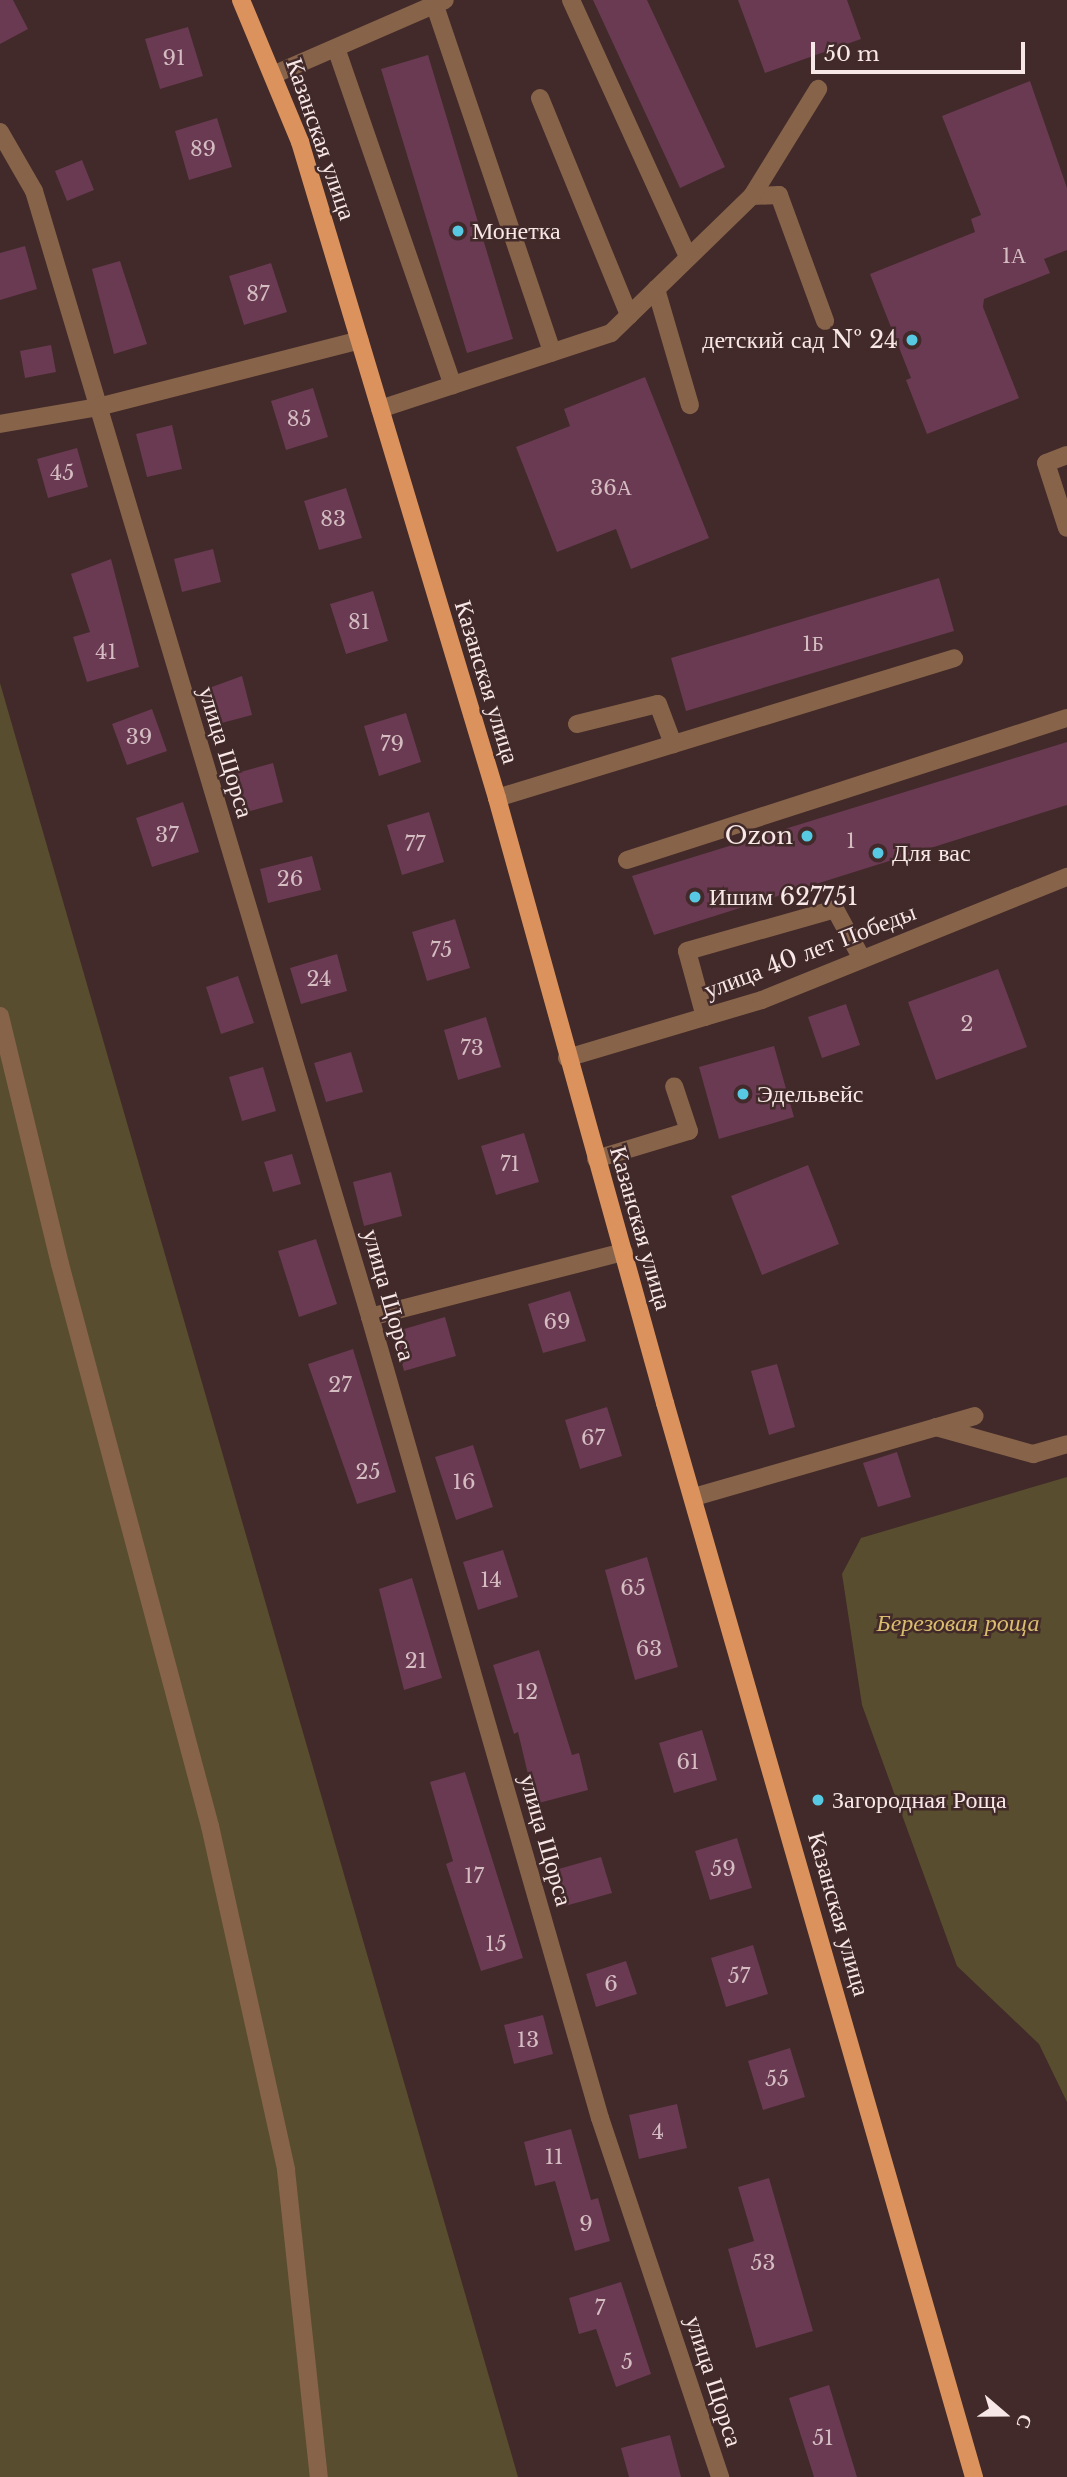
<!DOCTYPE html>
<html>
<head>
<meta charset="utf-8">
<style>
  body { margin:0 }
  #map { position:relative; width:1067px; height:2477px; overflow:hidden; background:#412a29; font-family:"Libre Baskerville",serif }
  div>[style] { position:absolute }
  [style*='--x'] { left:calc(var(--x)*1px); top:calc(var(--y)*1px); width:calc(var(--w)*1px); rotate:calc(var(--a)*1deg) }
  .green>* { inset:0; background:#584d2e }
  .building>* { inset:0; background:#693a52 }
  .minor>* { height:18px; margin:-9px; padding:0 9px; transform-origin:9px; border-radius:9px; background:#87634a }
  .major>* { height:18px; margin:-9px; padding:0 9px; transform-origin:9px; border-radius:9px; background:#dc925c }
  .dots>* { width:19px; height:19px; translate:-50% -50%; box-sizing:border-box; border:4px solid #412a29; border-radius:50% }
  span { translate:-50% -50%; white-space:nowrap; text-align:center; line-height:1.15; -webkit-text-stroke:5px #412a29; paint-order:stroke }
  .number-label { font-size:21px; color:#d4bcc1 }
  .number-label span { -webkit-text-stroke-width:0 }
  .street-label { font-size:24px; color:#f7e7e6 }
  .poi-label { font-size:24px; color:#f7e7e6 }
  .left { translate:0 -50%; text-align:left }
  .right { translate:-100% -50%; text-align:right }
  .park-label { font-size:24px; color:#dabc6e; font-style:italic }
  .north { position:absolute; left:969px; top:2379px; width:70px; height:70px; -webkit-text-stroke:5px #412a29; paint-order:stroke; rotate:110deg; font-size:19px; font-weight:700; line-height:28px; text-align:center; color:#f7e7e6 }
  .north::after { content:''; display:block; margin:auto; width:24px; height:32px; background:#f7e7e6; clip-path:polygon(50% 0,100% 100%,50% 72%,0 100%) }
  .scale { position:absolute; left:811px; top:42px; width:214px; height:32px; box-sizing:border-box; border:4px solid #f7e7e6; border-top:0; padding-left:9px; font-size:21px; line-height:24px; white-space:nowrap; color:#f7e7e6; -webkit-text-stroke:5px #412a29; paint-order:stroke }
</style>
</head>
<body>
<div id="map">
  <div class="green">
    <i style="clip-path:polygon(0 683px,518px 2477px,0 2477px)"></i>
    <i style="clip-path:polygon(1067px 1477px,1067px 2102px,1039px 2044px,957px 1966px,862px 1705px,842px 1574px,861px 1538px)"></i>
  </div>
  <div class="building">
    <i style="clip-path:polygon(0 0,13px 0,28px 29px,0 44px)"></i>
    <i style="clip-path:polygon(593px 0,647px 0,725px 167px,680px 188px)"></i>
    <i style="clip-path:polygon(738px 0,847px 0,861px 39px,765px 73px)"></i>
    <i style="clip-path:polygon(188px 27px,203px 76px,160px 89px,145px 39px)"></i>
    <i style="clip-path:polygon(428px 55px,513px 339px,467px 353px,381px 69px)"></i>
    <i style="clip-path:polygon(1030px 81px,1067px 188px,1067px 250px,1044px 259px,1050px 273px,984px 299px,983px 307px,1019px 398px,927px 434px,906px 380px,911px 378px,870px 274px,975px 232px,971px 219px,981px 215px,942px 116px)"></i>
    <i style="clip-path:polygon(217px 118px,232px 167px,189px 180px,175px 131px)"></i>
    <i style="clip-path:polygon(82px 160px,94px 190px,67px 201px,55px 171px)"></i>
    <i style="clip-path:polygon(25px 246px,37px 289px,0 300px,0 253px)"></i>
    <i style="clip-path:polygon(120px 261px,147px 344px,114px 354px,92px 269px)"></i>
    <i style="clip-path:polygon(271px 263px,287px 312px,244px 325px,229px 276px)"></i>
    <i style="clip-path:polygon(51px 345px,56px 372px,25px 378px,20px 351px)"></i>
    <i style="clip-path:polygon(645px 377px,709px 538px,631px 569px,616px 529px,557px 552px,516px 447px,570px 426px,564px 409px)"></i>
    <i style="clip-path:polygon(313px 388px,328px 437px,286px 450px,271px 401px)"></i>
    <i style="clip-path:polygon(172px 425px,182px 469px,147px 477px,136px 434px)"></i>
    <i style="clip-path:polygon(77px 448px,88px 487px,48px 498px,37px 459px)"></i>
    <i style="clip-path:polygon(346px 488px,362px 538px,319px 550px,304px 501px)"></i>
    <i style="clip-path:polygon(213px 549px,221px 582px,182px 592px,174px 559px)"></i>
    <i style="clip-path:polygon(111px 559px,139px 667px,87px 682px,73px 637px,90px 632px,71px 574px)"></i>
    <i style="clip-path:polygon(939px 578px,954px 631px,686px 711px,671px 658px)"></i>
    <i style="clip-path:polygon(373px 591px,388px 641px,346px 654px,330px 604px)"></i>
    <i style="clip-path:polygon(242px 676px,252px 715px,218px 724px,209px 688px)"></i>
    <i style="clip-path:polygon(152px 709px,167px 751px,127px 765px,112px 724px)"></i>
    <i style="clip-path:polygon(406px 713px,421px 762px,379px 776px,364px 726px)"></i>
    <i style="clip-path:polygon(1067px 742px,1067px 805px,654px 935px,632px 876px)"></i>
    <i style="clip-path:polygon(273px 763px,283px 802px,243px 813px,233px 774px)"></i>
    <i style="clip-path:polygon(183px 802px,199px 852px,152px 867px,136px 818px)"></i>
    <i style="clip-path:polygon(429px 812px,444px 862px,402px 875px,387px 825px)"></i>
    <i style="clip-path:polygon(312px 856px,321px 890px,268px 903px,260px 869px)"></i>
    <i style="clip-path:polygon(455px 919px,470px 968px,427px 981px,412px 932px)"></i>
    <i style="clip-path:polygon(337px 954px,347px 991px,301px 1004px,290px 968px)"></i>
    <i style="clip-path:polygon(998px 969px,1027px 1047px,936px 1080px,908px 1002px)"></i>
    <i style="clip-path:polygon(238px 976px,254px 1023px,221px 1034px,206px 987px)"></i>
    <i style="clip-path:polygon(846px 1004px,860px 1045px,822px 1058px,808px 1017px)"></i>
    <i style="clip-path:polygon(486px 1017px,501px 1067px,458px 1080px,444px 1030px)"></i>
    <i style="clip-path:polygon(774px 1046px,794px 1117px,719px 1139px,699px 1067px)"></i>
    <i style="clip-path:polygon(351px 1052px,363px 1092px,326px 1102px,314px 1063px)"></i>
    <i style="clip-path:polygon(263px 1067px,276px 1111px,242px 1121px,229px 1077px)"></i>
    <i style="clip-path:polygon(524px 1133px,539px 1182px,496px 1195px,481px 1146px)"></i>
    <i style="clip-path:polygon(292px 1154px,301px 1184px,273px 1192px,264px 1162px)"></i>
    <i style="clip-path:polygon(808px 1165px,839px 1244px,762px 1275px,731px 1196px)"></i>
    <i style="clip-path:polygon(391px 1172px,402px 1216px,364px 1226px,353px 1182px)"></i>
    <i style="clip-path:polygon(316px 1239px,337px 1304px,299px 1317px,278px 1251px)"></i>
    <i style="clip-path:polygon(570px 1291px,586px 1341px,543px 1353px,528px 1304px)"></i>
    <i style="clip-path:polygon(445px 1317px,456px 1356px,404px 1371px,394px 1332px)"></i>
    <i style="clip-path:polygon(353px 1349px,396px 1492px,357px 1504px,308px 1364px)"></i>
    <i style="clip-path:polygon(777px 1364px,795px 1427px,769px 1435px,751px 1371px)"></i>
    <i style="clip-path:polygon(607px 1407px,622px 1456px,580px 1469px,565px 1420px)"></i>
    <i style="clip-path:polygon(473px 1445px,493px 1507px,456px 1520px,435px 1457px)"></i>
    <i style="clip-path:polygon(897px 1452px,911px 1497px,878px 1507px,863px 1463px)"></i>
    <i style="clip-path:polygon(503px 1550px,518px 1597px,478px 1610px,463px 1562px)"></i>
    <i style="clip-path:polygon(647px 1557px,678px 1667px,635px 1680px,605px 1570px)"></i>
    <i style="clip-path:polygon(412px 1578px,442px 1678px,404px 1690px,379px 1589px)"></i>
    <i style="clip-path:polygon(539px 1650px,572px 1755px,579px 1753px,588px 1790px,535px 1804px,518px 1732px,514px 1734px,493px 1665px)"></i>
    <i style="clip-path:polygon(702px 1730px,717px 1780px,674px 1793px,659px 1743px)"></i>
    <i style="clip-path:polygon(465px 1772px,523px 1958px,481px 1971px,446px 1864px,453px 1861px,430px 1782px)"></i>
    <i style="clip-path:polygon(737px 1838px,752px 1888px,710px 1900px,695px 1851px)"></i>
    <i style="clip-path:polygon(601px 1857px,612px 1893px,565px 1906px,555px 1870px)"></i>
    <i style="clip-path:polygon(753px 1945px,768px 1994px,726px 2007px,711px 1958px)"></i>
    <i style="clip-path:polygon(626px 1961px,637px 1994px,596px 2007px,586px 1974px)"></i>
    <i style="clip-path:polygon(543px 2015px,553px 2054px,514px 2064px,504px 2025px)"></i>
    <i style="clip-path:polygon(790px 2048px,805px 2097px,763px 2110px,748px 2061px)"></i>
    <i style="clip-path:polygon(677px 2104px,687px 2148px,639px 2159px,629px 2115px)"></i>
    <i style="clip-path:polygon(571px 2129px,591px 2200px,598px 2198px,610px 2241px,575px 2251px,555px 2181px,535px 2186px,524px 2142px)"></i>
    <i style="clip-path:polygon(769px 2178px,813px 2331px,756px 2348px,728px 2249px,754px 2241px,738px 2187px)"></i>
    <i style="clip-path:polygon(621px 2282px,651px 2374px,616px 2387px,596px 2329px,579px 2334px,569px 2298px)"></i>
    <i style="clip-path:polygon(829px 2385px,857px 2477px,814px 2477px,789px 2398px)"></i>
    <i style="clip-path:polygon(670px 2435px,681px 2477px,629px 2477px,621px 2448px)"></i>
  </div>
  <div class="minor">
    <i style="--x:433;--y:0;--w:372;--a:71.3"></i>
    <i style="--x:571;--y:0;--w:282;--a:65.5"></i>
    <i style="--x:336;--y:48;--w:357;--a:70.9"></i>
    <i style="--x:275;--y:74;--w:185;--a:-23.5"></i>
    <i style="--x:540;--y:98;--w:235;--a:67.7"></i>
    <i style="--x:0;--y:132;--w:68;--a:60"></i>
    <i style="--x:34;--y:191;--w:1175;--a:73.38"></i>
    <i style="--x:370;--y:1317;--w:833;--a:73.98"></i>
    <i style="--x:600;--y:2118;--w:379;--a:71.5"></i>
    <i style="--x:752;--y:196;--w:27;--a:-2"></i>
    <i style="--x:779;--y:195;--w:134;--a:69.9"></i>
    <i style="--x:656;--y:289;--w:121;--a:73.7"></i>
    <i style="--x:380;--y:409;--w:243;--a:-18.2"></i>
    <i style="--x:611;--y:333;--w:197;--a:-44.2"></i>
    <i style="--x:752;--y:196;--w:126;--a:-58.3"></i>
    <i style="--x:0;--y:424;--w:99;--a:-9.8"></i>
    <i style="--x:98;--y:407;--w:270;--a:-14.3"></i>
    <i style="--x:1067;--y:455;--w:22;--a:159"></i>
    <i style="--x:1046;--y:463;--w:68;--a:72.1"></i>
    <i style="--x:577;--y:724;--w:83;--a:-13.9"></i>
    <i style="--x:658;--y:704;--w:43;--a:69.4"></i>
    <i style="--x:497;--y:798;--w:478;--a:-17"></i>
    <i style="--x:627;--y:860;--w:462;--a:-17.9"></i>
    <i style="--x:0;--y:1016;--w:255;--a:76.4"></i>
    <i style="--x:60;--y:1264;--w:582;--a:75.06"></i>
    <i style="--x:210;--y:1826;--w:352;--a:77.5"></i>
    <i style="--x:286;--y:2170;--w:309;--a:83.9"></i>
    <i style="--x:705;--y:1017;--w:68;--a:-105.3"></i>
    <i style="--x:687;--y:951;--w:154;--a:-15.8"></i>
    <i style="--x:835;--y:909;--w:57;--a:61.6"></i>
    <i style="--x:567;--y:1058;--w:203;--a:-16.6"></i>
    <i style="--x:762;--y:1000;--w:329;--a:-22"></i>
    <i style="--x:596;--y:1159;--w:97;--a:-16.8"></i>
    <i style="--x:689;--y:1131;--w:47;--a:-108.4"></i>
    <i style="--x:370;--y:1317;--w:262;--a:-14.4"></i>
    <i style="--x:936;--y:1427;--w:101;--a:15.6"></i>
    <i style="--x:1033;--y:1454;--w:35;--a:-16"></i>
    <i style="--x:694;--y:1497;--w:292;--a:-16.1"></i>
  </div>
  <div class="major">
    <i style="--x:241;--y:0;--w:154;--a:67.4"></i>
    <i style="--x:300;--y:142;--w:685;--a:73.28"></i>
    <i style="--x:497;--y:798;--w:628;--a:74.48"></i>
    <i style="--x:665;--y:1403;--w:1118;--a:73.95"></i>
  </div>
  <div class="dots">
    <i style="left:458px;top:231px;background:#58c9e3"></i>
    <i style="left:912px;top:340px;background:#58c9e3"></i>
    <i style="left:807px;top:836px;background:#58c9e3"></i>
    <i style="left:878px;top:853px;background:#58c9e3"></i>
    <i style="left:695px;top:897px;background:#58c9e3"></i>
    <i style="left:743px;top:1094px;background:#58c9e3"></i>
    <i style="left:818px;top:1800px;background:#58c9e3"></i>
  </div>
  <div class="number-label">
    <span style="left:174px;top:58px">91</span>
    <span style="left:203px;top:149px">89</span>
    <span style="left:1014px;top:256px">1А</span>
    <span style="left:258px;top:294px">87</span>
    <span style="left:299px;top:419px">85</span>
    <span style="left:62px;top:473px">45</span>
    <span style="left:611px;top:488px">36А</span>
    <span style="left:333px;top:519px">83</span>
    <span style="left:359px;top:622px">81</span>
    <span style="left:813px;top:644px">1Б</span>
    <span style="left:106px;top:652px">41</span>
    <span style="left:139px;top:737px">39</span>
    <span style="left:392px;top:744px">79</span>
    <span style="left:167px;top:835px">37</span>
    <span style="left:851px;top:841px">1</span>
    <span style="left:415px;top:844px">77</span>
    <span style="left:290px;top:879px">26</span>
    <span style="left:441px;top:950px">75</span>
    <span style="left:319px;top:979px">24</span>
    <span style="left:967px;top:1024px">2</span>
    <span style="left:472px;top:1048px">73</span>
    <span style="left:510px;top:1164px">71</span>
    <span style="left:557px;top:1322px">69</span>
    <span style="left:340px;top:1385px">27</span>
    <span style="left:593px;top:1438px">67</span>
    <span style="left:368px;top:1472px">25</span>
    <span style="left:464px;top:1482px">16</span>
    <span style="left:491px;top:1580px">14</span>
    <span style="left:633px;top:1588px">65</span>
    <span style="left:649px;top:1649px">63</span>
    <span style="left:416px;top:1661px">21</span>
    <span style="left:527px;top:1692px">12</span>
    <span style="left:688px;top:1762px">61</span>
    <span style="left:723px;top:1869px">59</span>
    <span style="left:474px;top:1876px">17</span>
    <span style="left:496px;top:1944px">15</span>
    <span style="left:739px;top:1976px">57</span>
    <span style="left:611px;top:1984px">6</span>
    <span style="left:528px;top:2040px">13</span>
    <span style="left:777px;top:2079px">55</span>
    <span style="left:658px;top:2132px">4</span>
    <span style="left:554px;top:2157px">11</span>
    <span style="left:586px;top:2224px">9</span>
    <span style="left:763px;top:2263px">53</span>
    <span style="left:600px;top:2308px">7</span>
    <span style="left:627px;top:2362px">5</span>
    <span style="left:823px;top:2438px">51</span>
  </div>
  <div class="street-label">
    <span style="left:321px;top:139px;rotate:71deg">Казанская улица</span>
    <span style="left:487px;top:682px;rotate:73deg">Казанская улица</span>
    <span style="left:226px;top:752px;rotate:73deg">улица Щорса</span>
    <span style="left:810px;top:951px;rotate:-21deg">улица 40 лет Победы</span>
    <span style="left:641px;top:1228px;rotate:74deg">Казанская улица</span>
    <span style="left:389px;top:1295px;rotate:74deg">улица Щорса</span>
    <span style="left:546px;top:1840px;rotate:74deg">улица Щорса</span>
    <span style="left:839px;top:1914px;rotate:74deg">Казанская улица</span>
    <span style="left:714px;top:2381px;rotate:72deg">улица Щорса</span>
  </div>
  <div class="poi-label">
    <span class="left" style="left:472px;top:231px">Монетка</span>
    <span class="right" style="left:898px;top:340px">детский сад № 24</span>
    <span class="right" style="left:793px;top:836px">Ozon</span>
    <span class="left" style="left:892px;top:853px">Для вас</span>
    <span class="left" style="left:709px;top:897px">Ишим 627751</span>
    <span class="left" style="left:757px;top:1094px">Эдельвейс</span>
    <span class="left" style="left:832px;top:1800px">Загородная Роща</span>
  </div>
  <div class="park-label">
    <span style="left:958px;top:1623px">Березовая роща</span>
  </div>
  <div class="north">С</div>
  <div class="scale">50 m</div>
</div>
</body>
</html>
